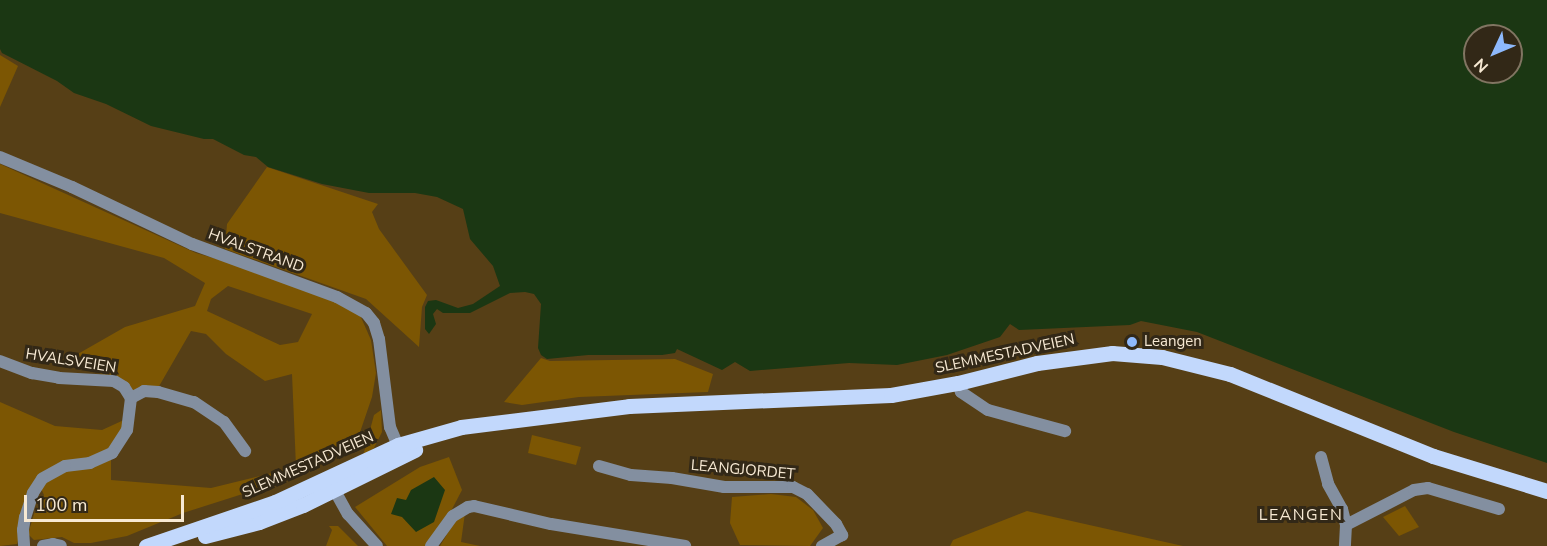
<!DOCTYPE html>
<html>
<head>
<meta charset="utf-8">
<style>
  body { margin:0 }
  #map { position:relative; width:1547px; height:546px; overflow:hidden; background:#563f16; font-family:"Nunito Sans",sans-serif }
  div>[style] { position:absolute }
  [style*='--x'] { left:calc(var(--x)*1px); top:calc(var(--y)*1px); width:calc(var(--w)*1px); rotate:calc(var(--a)*1deg) }
  .green>* { inset:0; background:#7c5603 }
  .water>* { inset:0; background:#1b3713 }
  .minor>* { height:12px; margin:-6px; padding:0 6px; transform-origin:6px; border-radius:6px; background:#838fa0 }
  .major>* { height:15px; margin:-7.5px; padding:0 7.5px; transform-origin:7.5px; border-radius:7.5px; background:#c2d8fc }
  .dots>* { width:16px; height:16px; translate:-50% -50%; box-sizing:border-box; border:3px solid #322817; border-radius:50% }
  span { translate:-50% -50%; white-space:nowrap; text-align:center; line-height:1.15; -webkit-text-stroke:6px #322817; paint-order:stroke }
  .street-label { font-size:15px; color:#f7e9d3 }
  .poi-label { font-size:15px; color:#f7e9d3 }
  .left { translate:0 -50%; text-align:left }
  .neighbourhood-label { font-size:16px; color:#f7e9d3; letter-spacing:1.5px }
  .north { position:absolute; left:1463px; top:24px; width:60px; height:60px; box-sizing:border-box; background:#322817; border:2px solid #817562; border-radius:50%; rotate:226deg; font-size:16px; font-weight:700; line-height:24px; text-align:center; color:#f7e9d3 }
  .north::after { content:''; display:block; margin:auto; width:21px; height:27px; background:#8eb9fc; clip-path:polygon(50% 0,100% 100%,50% 72%,0 100%) }
  .scale { position:absolute; left:24px; top:495px; width:160px; height:27px; box-sizing:border-box; border:3px solid #f7e9d3; border-top:0; padding-left:8px; font-size:18px; line-height:21px; white-space:nowrap; color:#f7e9d3; -webkit-text-stroke:4px #322817; paint-order:stroke }
</style>
</head>
<body>
<div id="map">
  <div class="green">
    <i style="clip-path:polygon(0 55px,18px 66px,0 107px)"></i>
    <i style="clip-path:polygon(evenodd,0 164px,196px 253px,241px 266px,339px 303px,360px 315px,371px 340px,376px 373px,372px 397px,356px 444px,271px 485px,183px 513px,127px 536px,91px 543px,74px 543px,62px 537px,34px 540px,28px 534px,34px 514px,44px 495px,37px 480px,17px 544px,0 546px,0 402px,55px 426px,102px 430px,126px 419px,129px 405px,123px 391px,76px 355px,125px 327px,195px 306px,205px 283px,164px 258px,0 213px,0 164px,228px 286px,312px 314px,298px 342px,280px 345px,207px 311px,211px 299px,228px 286px,0 164px,191px 331px,206px 334px,226px 354px,265px 381px,292px 374px,296px 467px,211px 488px,111px 480px,111px 459px,141px 388px,158px 388px,191px 331px)"></i>
    <i style="clip-path:polygon(267px 167px,378px 204px,372px 212px,379px 229px,427px 295px,422px 307px,419px 347px,366px 299px,225px 249px,227px 224px)"></i>
    <i style="clip-path:polygon(541px 358px,550px 361px,675px 359px,713px 374px,708px 392px,579px 397px,522px 405px,504px 402px)"></i>
    <i style="clip-path:polygon(381px 410px,382px 432px,374px 448px,363px 456px,374px 415px)"></i>
    <i style="clip-path:polygon(532px 435px,581px 447px,576px 465px,528px 453px)"></i>
    <i style="clip-path:polygon(449px 457px,462px 490px,450px 513px,425px 546px,387px 546px,355px 507px,420px 467px)"></i>
    <i style="clip-path:polygon(771px 494px,796px 497px,813px 510px,823px 528px,810px 546px,740px 545px,730px 523px,732px 497px)"></i>
    <i style="clip-path:polygon(1405px 506px,1419px 527px,1399px 536px,1383px 517px)"></i>
    <i style="clip-path:polygon(1027px 511px,1183px 546px,950px 546px,953px 540px)"></i>
    <i style="clip-path:polygon(465px 513px,461px 542px,480px 546px,440px 546px,455px 521px)"></i>
    <i style="clip-path:polygon(329px 526px,338px 526px,358px 546px,326px 546px,332px 530px)"></i>
  </div>
  <div class="water">
    <i style="clip-path:polygon(evenodd,0 0,1547px 0,1547px 463px,1454px 432px,1197px 332px,1141px 321px,1130px 325px,1019px 330px,1010px 324px,1000px 337px,947px 355px,897px 365px,849px 363px,750px 371px,735px 362px,722px 370px,677px 349px,675px 353px,662px 355px,588px 355px,547px 359px,541px 355px,538px 348px,541px 304px,534px 294px,525px 292px,510px 293px,470px 313px,443px 313px,437px 309px,433px 314px,436px 324px,429px 334px,425px 329px,425px 307px,428px 301px,436px 300px,458px 308px,473px 304px,500px 286px,493px 266px,470px 239px,463px 209px,437px 197px,415px 193px,369px 193px,322px 184px,268px 167px,256px 157px,244px 155px,213px 139px,204px 139px,151px 126px,106px 104px,74px 93px,57px 81px,2px 53px,0 49px,0 0,1475px 36px,1511px 36px,1511px 72px,1475px 72px,1475px 36px)"></i>
    <i style="clip-path:polygon(434px 477px,445px 490px,434px 522px,416px 532px,402px 517px,391px 514px,397px 498px,406px 500px,411px 490px)"></i>
  </div>
  <div class="minor">
    <i style="--x:0;--y:157;--w:78;--a:22.6"></i>
    <i style="--x:72;--y:187;--w:133;--a:25.4"></i>
    <i style="--x:192;--y:244;--w:154;--a:20.1"></i>
    <i style="--x:337;--y:297;--w:33;--a:29"></i>
    <i style="--x:366;--y:313;--w:13;--a:51"></i>
    <i style="--x:374;--y:323;--w:17;--a:73"></i>
    <i style="--x:379;--y:339;--w:89;--a:82.9"></i>
    <i style="--x:390;--y:427;--w:26;--a:67"></i>
    <i style="--x:0;--y:361;--w:34;--a:21"></i>
    <i style="--x:32;--y:373;--w:27;--a:10"></i>
    <i style="--x:59;--y:378;--w:55;--a:3.1"></i>
    <i style="--x:114;--y:381;--w:12;--a:31"></i>
    <i style="--x:124;--y:387;--w:13;--a:58"></i>
    <i style="--x:131;--y:398;--w:32;--a:97"></i>
    <i style="--x:127;--y:430;--w:27;--a:123"></i>
    <i style="--x:112;--y:453;--w:24;--a:156"></i>
    <i style="--x:90;--y:463;--w:25;--a:173"></i>
    <i style="--x:65;--y:466;--w:26;--a:151"></i>
    <i style="--x:42;--y:479;--w:17;--a:123"></i>
    <i style="--x:33;--y:493;--w:25;--a:108"></i>
    <i style="--x:25;--y:517;--w:13;--a:99"></i>
    <i style="--x:23;--y:530;--w:16;--a:86"></i>
    <i style="--x:958;--y:383;--w:9;--a:72"></i>
    <i style="--x:961;--y:392;--w:32;--a:34"></i>
    <i style="--x:988;--y:410;--w:80;--a:15.3"></i>
    <i style="--x:131;--y:398;--w:15;--a:-28"></i>
    <i style="--x:144;--y:391;--w:14;--a:4"></i>
    <i style="--x:158;--y:392;--w:37;--a:16"></i>
    <i style="--x:194;--y:402;--w:36;--a:34"></i>
    <i style="--x:224;--y:422;--w:36;--a:54"></i>
    <i style="--x:1321;--y:457;--w:28;--a:75"></i>
    <i style="--x:1328;--y:484;--w:29;--a:61"></i>
    <i style="--x:1342;--y:509;--w:16;--a:76"></i>
    <i style="--x:1346;--y:525;--w:21;--a:93"></i>
    <i style="--x:599;--y:466;--w:33;--a:16"></i>
    <i style="--x:631;--y:475;--w:41;--a:4.2"></i>
    <i style="--x:672;--y:478;--w:53;--a:9.8"></i>
    <i style="--x:724;--y:487;--w:69;--a:0"></i>
    <i style="--x:793;--y:487;--w:16;--a:27"></i>
    <i style="--x:807;--y:494;--w:42;--a:46"></i>
    <i style="--x:836;--y:524;--w:13;--a:61"></i>
    <i style="--x:842;--y:535;--w:23;--a:151"></i>
    <i style="--x:330;--y:482;--w:37;--a:61"></i>
    <i style="--x:348;--y:514;--w:43;--a:47.8"></i>
    <i style="--x:1346;--y:525;--w:76;--a:-27.2"></i>
    <i style="--x:1414;--y:490;--w:14;--a:-8"></i>
    <i style="--x:1428;--y:488;--w:74;--a:16.5"></i>
    <i style="--x:43;--y:546;--w:10;--a:-11"></i>
    <i style="--x:53;--y:544;--w:8;--a:14"></i>
    <i style="--x:431;--y:546;--w:37;--a:-54"></i>
    <i style="--x:453;--y:516;--w:17;--a:-31"></i>
    <i style="--x:468;--y:507;--w:6;--a:-9"></i>
    <i style="--x:474;--y:506;--w:79;--a:13.2"></i>
    <i style="--x:551;--y:524;--w:136;--a:9.3"></i>
  </div>
  <div class="major">
    <i style="--x:205;--y:536;--w:56;--a:-14.5"></i>
    <i style="--x:259;--y:522;--w:47;--a:-21.1"></i>
    <i style="--x:303;--y:505;--w:125;--a:-26.2"></i>
    <i style="--x:146;--y:546;--w:136;--a:-18.8"></i>
    <i style="--x:275;--y:502;--w:136;--a:-24.9"></i>
    <i style="--x:398;--y:445;--w:66;--a:-15.9"></i>
    <i style="--x:461;--y:427;--w:169;--a:-7.1"></i>
    <i style="--x:629;--y:406;--w:262;--a:-2.4"></i>
    <i style="--x:891;--y:395;--w:68;--a:-10.2"></i>
    <i style="--x:958;--y:383;--w:81;--a:-14.2"></i>
    <i style="--x:1037;--y:363;--w:76;--a:-7.6"></i>
    <i style="--x:1112;--y:353;--w:50;--a:4.6"></i>
    <i style="--x:1162;--y:357;--w:70;--a:14"></i>
    <i style="--x:1230;--y:374;--w:219;--a:22"></i>
    <i style="--x:1433;--y:456;--w:119;--a:17.1"></i>
  </div>
  <div class="dots">
    <i style="left:1132px;top:342px;background:#8eb9fc"></i>
  </div>
  <div class="street-label">
    <span style="left:256px;top:251px;rotate:20deg">HVALSTRAND</span>
    <span style="left:1005px;top:354px;rotate:-12deg">SLEMMESTADVEIEN</span>
    <span style="left:71px;top:361px;rotate:9deg">HVALSVEIEN</span>
    <span style="left:308px;top:465px;rotate:-24deg">SLEMMESTADVEIEN</span>
    <span style="left:743px;top:470px;rotate:5deg">LEANGJORDET</span>
  </div>
  <div class="poi-label">
    <span class="left" style="left:1144px;top:342px">Leangen</span>
  </div>
  <div class="neighbourhood-label">
    <span style="left:1301px;top:515px">LEANGEN</span>
  </div>
  <div class="north">N</div>
  <div class="scale">100 m</div>
</div>
</body>
</html>
